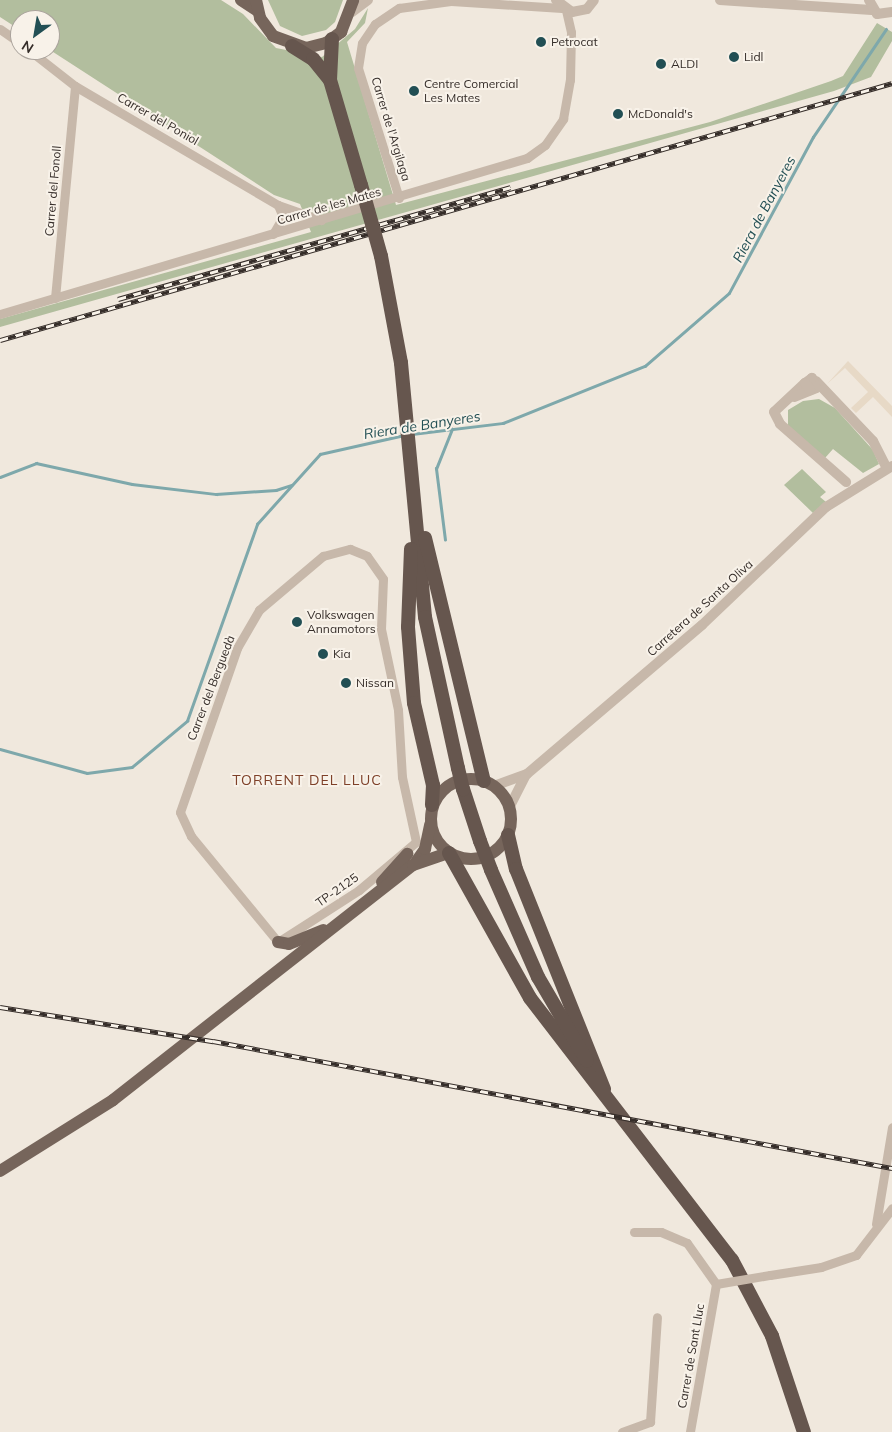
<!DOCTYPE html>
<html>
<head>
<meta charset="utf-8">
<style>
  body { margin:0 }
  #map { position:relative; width:892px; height:1432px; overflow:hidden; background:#f0e8dd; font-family:Mulish,sans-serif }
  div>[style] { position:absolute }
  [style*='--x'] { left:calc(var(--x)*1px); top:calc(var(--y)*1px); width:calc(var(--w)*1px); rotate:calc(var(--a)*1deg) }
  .green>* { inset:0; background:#b2be9e }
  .plaza>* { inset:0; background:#e7d9c6 }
  .stream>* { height:2.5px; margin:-1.25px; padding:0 1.25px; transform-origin:1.25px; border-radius:1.25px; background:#7ea8ab }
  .minor>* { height:9px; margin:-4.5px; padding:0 4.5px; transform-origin:4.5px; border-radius:4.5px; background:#c7b8aa }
  .tertiary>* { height:10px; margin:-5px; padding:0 5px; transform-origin:5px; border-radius:5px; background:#c7b8aa }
  .primary>* { height:12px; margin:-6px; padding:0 6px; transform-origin:6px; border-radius:6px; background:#76655b }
  .primary>.ring { margin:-6px; padding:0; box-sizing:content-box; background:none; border:12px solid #76655b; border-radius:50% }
  .trunk>* { height:14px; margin:-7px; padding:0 7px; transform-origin:7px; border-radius:7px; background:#66564e }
  .rail>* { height:4.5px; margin-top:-2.25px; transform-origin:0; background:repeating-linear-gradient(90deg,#f8f2e9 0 8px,#352d29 0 16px); box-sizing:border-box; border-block:1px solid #352d29 }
  .minor-bridge>* { height:9px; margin:-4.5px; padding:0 4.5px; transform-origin:4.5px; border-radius:4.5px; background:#c7b8aa }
  .trunk-bridge>* { height:14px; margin:-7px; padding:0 7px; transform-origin:7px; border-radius:7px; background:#66564e }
  .dots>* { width:14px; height:14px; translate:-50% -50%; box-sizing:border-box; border:2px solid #f8f2e9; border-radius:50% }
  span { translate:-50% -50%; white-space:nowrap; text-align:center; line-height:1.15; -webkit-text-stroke:4px #f8f2e9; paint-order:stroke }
  .poi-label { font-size:12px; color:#352d29 }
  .left { translate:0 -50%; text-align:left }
  .street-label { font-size:12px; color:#352d29 }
  .water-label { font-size:14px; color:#224f54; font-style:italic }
  .neighbourhood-label { font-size:14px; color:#7e4028; letter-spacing:1px }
  .north { position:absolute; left:10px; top:10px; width:50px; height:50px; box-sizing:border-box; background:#f8f2e9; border:1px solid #aaa39c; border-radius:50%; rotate:212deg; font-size:14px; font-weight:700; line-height:20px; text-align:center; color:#352d29 }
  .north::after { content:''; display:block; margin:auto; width:18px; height:22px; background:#224f54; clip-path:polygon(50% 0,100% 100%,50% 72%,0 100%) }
</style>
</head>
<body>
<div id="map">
  <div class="green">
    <i style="clip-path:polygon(0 0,221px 0,243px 14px,276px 48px,322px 57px,355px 29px,368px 8px,365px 23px,347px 42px,396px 205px,710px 122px,831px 81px,843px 76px,877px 23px,892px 32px,892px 41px,871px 77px,834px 91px,0 327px,0 319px,311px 232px,300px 204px,274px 195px,50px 50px,50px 20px,20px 20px,20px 30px,0 17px)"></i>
    <i style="clip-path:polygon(268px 0,343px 0,335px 22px,326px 30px,302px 36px,280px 26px)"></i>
    <i style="clip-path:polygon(819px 399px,835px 408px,873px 450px,879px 464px,863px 473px,833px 449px,825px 458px,788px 426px,788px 410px,803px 401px)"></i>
    <i style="clip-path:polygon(802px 469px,826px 492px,820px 497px,826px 502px,813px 513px,784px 485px)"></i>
  </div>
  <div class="plaza">
    <i style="clip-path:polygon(848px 361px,892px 406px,892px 417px,873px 397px,856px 413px,851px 408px,868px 392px,845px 368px,827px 384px)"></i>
  </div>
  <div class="stream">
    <i style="--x:412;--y:434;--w:92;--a:-6.9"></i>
    <i style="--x:503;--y:423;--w:153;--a:-21.9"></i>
    <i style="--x:645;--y:366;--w:111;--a:-41"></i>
    <i style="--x:729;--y:293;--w:177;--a:-61.7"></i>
    <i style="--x:813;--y:137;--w:130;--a:-55.9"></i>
    <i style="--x:0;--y:477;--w:39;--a:-21"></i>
    <i style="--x:36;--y:463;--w:98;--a:12.3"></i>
    <i style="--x:132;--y:484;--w:85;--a:6.8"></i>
    <i style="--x:216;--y:494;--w:60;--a:-3.8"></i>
    <i style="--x:276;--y:490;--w:16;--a:-18"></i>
    <i style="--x:445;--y:540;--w:72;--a:-97.2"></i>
    <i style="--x:436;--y:469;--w:43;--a:-68.2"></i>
    <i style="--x:0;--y:749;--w:90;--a:15.4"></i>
    <i style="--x:87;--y:773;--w:45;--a:-7.6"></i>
    <i style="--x:132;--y:767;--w:72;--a:-39.9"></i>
    <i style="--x:187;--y:721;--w:209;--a:-70.4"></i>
    <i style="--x:257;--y:524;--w:94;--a:-48"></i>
    <i style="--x:320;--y:454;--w:86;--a:-12.7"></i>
  </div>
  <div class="minor">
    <i style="--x:0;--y:29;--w:24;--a:35"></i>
    <i style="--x:29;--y:50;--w:58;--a:38"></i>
    <i style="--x:75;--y:86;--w:235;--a:30.4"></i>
    <i style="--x:278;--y:205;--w:46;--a:19.2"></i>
    <i style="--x:399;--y:198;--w:136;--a:-107.5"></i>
    <i style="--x:358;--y:68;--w:25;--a:-81"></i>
    <i style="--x:362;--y:43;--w:23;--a:-56"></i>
    <i style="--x:375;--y:24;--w:29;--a:-34"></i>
    <i style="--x:399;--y:8;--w:52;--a:-7.7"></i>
    <i style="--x:451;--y:1;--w:111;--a:3.6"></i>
    <i style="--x:273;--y:234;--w:20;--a:-60"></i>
    <i style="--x:283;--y:217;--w:13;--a:-113"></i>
    <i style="--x:55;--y:298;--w:213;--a:-84.6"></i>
    <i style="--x:0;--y:314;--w:550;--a:-16.49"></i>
    <i style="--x:527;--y:158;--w:22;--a:-36"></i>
    <i style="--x:545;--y:145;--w:32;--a:-55"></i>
    <i style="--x:563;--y:119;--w:40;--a:-80"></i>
    <i style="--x:570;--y:80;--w:48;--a:-88.8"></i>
    <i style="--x:571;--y:32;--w:22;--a:-103"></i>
    <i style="--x:350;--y:549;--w:18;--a:22"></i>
    <i style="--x:367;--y:556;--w:28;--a:55"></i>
    <i style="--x:383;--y:579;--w:50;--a:92.3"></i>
    <i style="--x:381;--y:629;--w:83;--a:78.1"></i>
    <i style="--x:398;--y:710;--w:67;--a:86.6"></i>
    <i style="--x:402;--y:777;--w:66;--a:77.8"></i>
    <i style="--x:416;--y:842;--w:75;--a:139.9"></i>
    <i style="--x:359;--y:890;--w:96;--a:147.3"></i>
    <i style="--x:278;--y:942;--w:137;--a:-129.4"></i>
    <i style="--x:191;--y:836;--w:26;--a:-115"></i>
    <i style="--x:180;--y:812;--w:174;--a:-70.8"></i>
    <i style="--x:237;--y:648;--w:44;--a:-59.9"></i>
    <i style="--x:259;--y:610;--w:84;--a:-40.2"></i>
    <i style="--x:323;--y:556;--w:28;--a:-15"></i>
    <i style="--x:876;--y:1224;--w:98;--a:-80.6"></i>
    <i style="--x:634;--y:1232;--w:27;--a:0"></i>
    <i style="--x:661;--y:1232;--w:28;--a:23"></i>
    <i style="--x:687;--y:1243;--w:50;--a:54.7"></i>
    <i style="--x:716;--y:1284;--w:150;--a:100"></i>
    <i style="--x:770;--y:1275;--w:52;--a:-8.9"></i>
    <i style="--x:821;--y:1267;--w:37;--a:-19"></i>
    <i style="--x:856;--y:1255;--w:59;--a:-52.5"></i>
    <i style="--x:622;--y:1432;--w:30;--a:-20"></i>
    <i style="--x:650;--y:1422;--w:105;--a:-86.2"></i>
  </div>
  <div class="tertiary">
    <i style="--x:556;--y:0;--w:20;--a:37"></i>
    <i style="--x:572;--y:12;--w:15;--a:-11"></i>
    <i style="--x:587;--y:9;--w:11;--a:-52"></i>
    <i style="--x:720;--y:0;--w:152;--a:3.8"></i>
    <i style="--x:869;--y:0;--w:16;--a:60"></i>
    <i style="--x:877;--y:14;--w:15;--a:-8"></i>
    <i style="--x:352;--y:12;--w:20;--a:-37"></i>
    <i style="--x:816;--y:381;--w:83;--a:46.5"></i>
    <i style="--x:873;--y:441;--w:30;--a:63"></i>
    <i style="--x:805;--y:383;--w:42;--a:136.9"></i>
    <i style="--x:774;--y:412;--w:13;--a:63"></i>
    <i style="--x:780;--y:424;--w:88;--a:41.3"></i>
    <i style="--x:794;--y:397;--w:24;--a:-22"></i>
    <i style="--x:816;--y:388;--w:11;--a:-112"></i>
    <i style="--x:812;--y:378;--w:9;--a:144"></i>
    <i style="--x:805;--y:383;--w:9;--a:54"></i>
    <i style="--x:494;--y:786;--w:35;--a:-20"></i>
    <i style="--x:527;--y:774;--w:230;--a:-40.4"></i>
    <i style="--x:702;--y:625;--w:171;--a:-43.6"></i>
    <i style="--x:826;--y:507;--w:78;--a:-31.8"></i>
    <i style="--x:509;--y:808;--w:37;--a:-63"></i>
  </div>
  <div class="primary">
    <i style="--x:241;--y:0;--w:20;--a:33"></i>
    <i style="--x:256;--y:0;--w:18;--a:77"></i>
    <i style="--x:260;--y:18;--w:22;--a:54"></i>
    <i style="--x:273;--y:36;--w:35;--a:20"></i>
    <i style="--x:306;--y:48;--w:21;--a:-14"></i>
    <i style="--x:326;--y:43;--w:19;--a:-36"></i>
    <i style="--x:341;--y:32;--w:34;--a:-69"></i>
    <i class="ring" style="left:431px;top:779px;width:68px;height:68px"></i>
    <i style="--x:416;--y:862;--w:16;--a:-55"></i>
    <i style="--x:425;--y:849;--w:25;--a:-78"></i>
    <i style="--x:382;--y:882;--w:38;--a:-48"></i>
    <i style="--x:278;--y:942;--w:11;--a:10"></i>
    <i style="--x:289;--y:944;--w:37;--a:-22"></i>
    <i style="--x:0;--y:1171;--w:133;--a:-32.1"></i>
    <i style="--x:113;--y:1100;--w:381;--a:-38.1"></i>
    <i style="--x:413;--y:865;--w:37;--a:-19"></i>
  </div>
  <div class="trunk">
    <i style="--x:332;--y:39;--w:41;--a:92.8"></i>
    <i style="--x:330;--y:80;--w:109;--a:73.6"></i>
    <i style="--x:292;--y:46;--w:25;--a:32"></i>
    <i style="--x:313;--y:59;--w:27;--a:51"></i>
    <i style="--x:381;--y:256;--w:109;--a:79.4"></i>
    <i style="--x:401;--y:363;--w:255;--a:84.6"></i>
    <i style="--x:425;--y:617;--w:155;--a:77.7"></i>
    <i style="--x:425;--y:538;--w:250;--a:76.4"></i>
    <i style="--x:411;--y:549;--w:78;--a:92.2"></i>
    <i style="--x:408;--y:627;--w:76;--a:85.5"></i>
    <i style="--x:414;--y:703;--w:84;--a:77"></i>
    <i style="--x:433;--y:785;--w:20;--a:93"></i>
    <i style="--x:463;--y:789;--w:55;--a:71.9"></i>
    <i style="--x:508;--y:835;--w:35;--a:77"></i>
    <i style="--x:516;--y:869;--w:237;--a:68.2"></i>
    <i style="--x:449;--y:853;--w:166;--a:60.8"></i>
    <i style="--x:530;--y:998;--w:331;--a:52.4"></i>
    <i style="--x:732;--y:1260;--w:86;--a:62.2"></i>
    <i style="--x:772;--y:1336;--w:101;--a:71.6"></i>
    <i style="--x:491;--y:870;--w:117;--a:66.3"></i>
    <i style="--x:538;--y:977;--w:97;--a:59.7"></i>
  </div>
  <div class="rail">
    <i style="--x:118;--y:299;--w:408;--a:-15.9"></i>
    <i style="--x:0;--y:340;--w:928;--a:-16.07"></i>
    <i style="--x:0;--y:1007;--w:216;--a:9.1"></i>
    <i style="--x:213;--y:1041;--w:691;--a:10.59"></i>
  </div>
  <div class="minor-bridge">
    <i style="--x:716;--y:1284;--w:55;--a:-9.5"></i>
  </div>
  <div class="trunk-bridge">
    <i style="--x:361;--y:185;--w:74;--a:74.3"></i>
    <i style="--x:458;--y:768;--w:22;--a:77"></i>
    <i style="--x:480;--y:841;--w:31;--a:69"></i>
  </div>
  <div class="dots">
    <i style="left:541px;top:42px;background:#224f54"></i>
    <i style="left:734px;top:57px;background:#224f54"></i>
    <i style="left:661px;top:64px;background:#224f54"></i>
    <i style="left:414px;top:91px;background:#224f54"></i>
    <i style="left:618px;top:114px;background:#224f54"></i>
    <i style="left:297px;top:622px;background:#224f54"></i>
    <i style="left:323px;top:654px;background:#224f54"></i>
    <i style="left:346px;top:683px;background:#224f54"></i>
  </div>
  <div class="poi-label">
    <span class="left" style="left:551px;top:42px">Petrocat</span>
    <span class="left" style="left:744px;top:57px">Lidl</span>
    <span class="left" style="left:671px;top:64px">ALDI</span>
    <span class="left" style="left:424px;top:91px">Centre Comercial<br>Les Mates</span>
    <span class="left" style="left:628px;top:114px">McDonald's</span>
    <span class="left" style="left:307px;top:622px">Volkswagen<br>Annamotors</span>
    <span class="left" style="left:333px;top:654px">Kia</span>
    <span class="left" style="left:356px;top:683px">Nissan</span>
  </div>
  <div class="street-label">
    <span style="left:158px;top:119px;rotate:30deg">Carrer del Poniol</span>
    <span style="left:391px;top:129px;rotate:73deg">Carrer de l'Argilaga</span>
    <span style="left:53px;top:191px;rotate:-85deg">Carrer del Fonoll</span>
    <span style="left:329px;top:206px;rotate:-16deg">Carrer de les Mates</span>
    <span style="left:700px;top:608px;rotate:-42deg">Carretera de Santa Oliva</span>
    <span style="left:211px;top:688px;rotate:-69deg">Carrer del Berguedà</span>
    <span style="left:337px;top:890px;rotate:-35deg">TP-2125</span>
    <span style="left:691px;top:1356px;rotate:-80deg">Carrer de Sant Lluc</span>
  </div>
  <div class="water-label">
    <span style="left:764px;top:209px;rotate:-62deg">Riera de Banyeres</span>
    <span style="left:422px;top:425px;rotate:-9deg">Riera de Banyeres</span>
  </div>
  <div class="neighbourhood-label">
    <span style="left:307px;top:780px">TORRENT DEL LLUC</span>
  </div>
  <div class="north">N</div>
</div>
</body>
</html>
